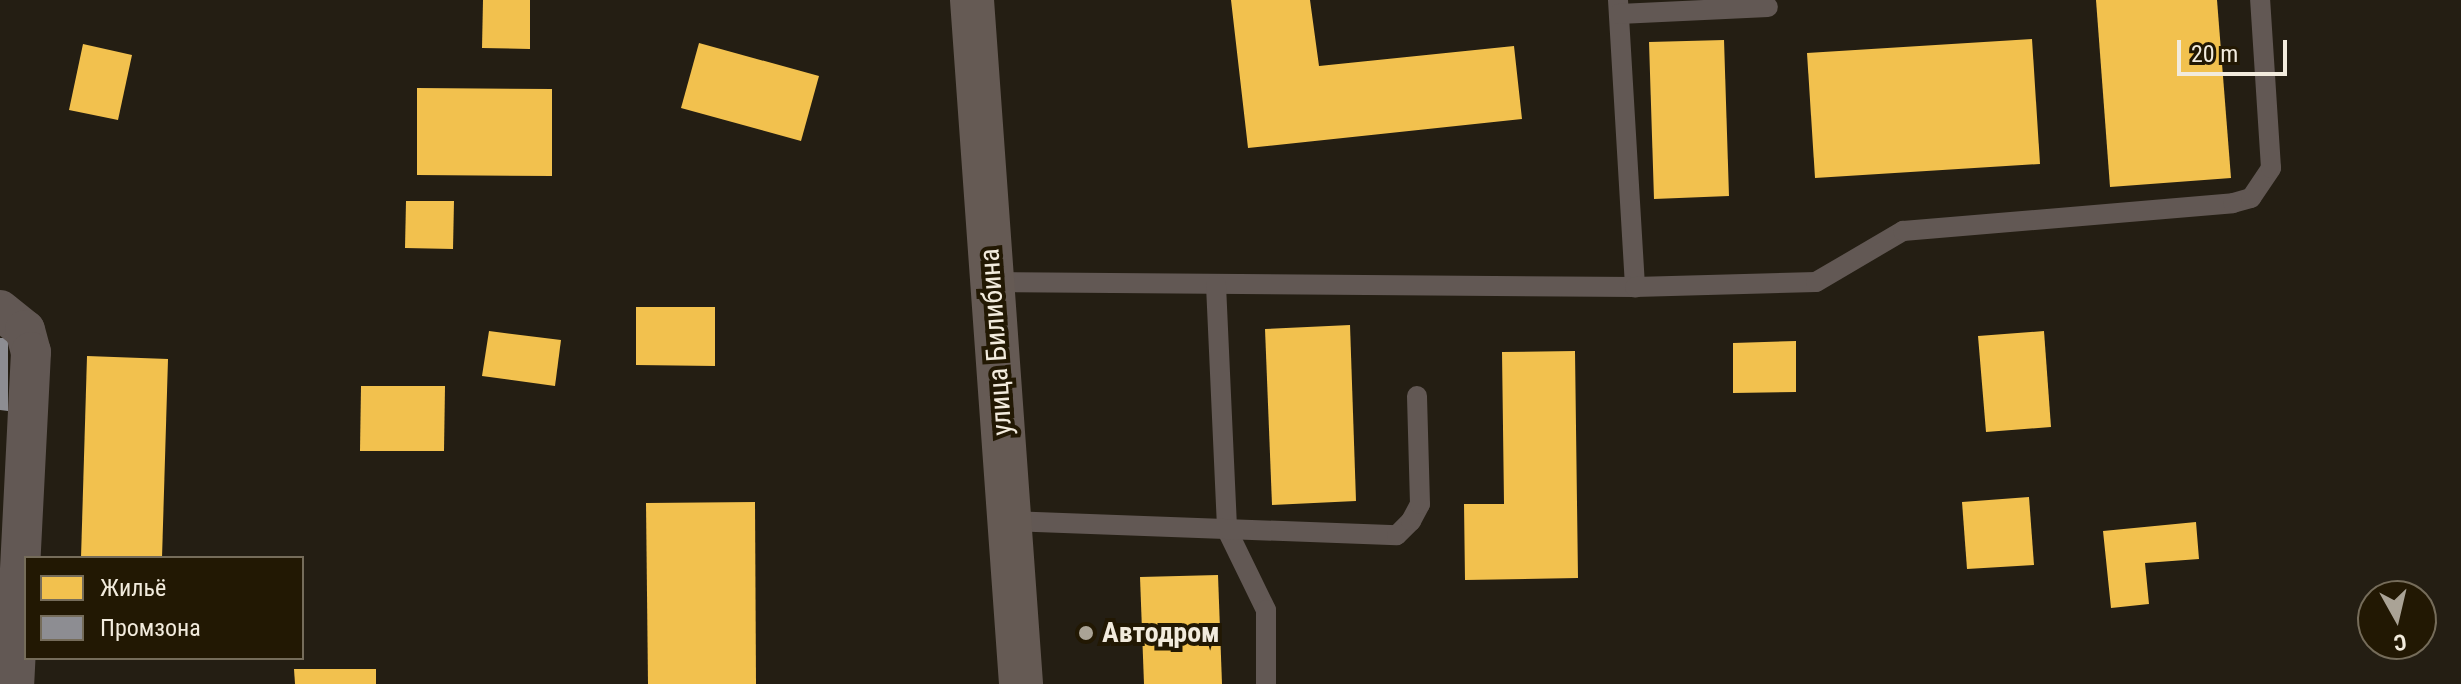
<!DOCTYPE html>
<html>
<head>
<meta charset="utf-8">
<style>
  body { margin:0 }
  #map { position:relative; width:2461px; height:684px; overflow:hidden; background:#241e13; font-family:"Roboto Condensed",sans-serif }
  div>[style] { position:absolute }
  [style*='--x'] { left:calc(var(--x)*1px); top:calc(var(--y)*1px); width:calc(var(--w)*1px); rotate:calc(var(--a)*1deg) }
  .homes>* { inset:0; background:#f2c14e }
  .industry>* { inset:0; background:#8d8d92 }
  .service>* { height:20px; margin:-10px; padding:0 10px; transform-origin:10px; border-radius:10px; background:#625854 }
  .minor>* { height:40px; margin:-20px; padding:0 20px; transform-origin:20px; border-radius:20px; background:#625854 }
  .secondary>* { height:44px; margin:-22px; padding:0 22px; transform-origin:22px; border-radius:22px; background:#655a54 }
  .dots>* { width:22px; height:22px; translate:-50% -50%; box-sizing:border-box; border:4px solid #221803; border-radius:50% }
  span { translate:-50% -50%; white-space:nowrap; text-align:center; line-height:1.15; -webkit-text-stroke:8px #221803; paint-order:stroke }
  .street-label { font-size:28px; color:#f2ebdd }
  .poi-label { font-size:28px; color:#f2ebdd; font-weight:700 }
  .left { translate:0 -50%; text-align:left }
  .legend { position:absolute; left:24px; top:556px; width:280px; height:104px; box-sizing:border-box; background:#221803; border:2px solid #756c5a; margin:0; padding:10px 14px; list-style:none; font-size:24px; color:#f2ebdd }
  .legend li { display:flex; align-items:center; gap:16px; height:40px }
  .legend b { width:40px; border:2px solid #756c5a }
  .north { position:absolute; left:2357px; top:580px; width:80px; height:80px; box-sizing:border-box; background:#221803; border:2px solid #756c5a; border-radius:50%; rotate:172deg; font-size:22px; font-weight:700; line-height:32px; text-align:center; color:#f2ebdd }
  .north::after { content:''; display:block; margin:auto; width:28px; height:36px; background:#aaa396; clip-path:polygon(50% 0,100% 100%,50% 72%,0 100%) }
  .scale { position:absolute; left:2177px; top:40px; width:110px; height:36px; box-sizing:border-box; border:4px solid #f2ebdd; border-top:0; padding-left:10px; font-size:24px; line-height:28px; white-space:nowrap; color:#f2ebdd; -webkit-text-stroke:6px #221803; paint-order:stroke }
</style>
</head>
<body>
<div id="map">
  <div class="homes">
    <i style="clip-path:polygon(483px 0,530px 0,530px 49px,482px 48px)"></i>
    <i style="clip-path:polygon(1231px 0,1310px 0,1319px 66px,1514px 46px,1522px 119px,1248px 148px)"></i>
    <i style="clip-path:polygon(2096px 0,2217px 0,2231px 178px,2110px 187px)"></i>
    <i style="clip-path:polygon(2032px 39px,2040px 164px,1815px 178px,1807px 53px)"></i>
    <i style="clip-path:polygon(1724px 40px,1729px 196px,1654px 199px,1649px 42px)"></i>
    <i style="clip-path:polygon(699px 43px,819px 76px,801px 141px,681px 108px)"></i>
    <i style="clip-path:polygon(83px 44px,132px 55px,118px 120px,69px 110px)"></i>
    <i style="clip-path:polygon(417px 88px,552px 89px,552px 176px,417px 175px)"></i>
    <i style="clip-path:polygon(406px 201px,454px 201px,453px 249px,405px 248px)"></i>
    <i style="clip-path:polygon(636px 307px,715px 307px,715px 366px,636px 365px)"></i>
    <i style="clip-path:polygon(1350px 325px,1356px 501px,1272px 505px,1265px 329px)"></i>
    <i style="clip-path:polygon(489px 331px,561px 340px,555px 386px,482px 376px)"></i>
    <i style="clip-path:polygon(2044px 331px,2051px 427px,1986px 432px,1978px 336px)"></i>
    <i style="clip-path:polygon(1796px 341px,1796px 392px,1733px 393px,1733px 343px)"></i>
    <i style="clip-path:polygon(1575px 351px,1578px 578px,1465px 580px,1464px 504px,1504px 504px,1502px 352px)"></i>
    <i style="clip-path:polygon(87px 356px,168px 359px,162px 558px,81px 558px)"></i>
    <i style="clip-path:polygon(361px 386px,445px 386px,444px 451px,360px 451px)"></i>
    <i style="clip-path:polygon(2029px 497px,2034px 565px,1967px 569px,1962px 502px)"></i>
    <i style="clip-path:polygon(755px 502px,756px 684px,648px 684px,646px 503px)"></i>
    <i style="clip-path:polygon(2196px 522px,2199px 559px,2145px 563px,2149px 604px,2111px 608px,2103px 531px)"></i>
    <i style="clip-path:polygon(1218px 575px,1222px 684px,1144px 684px,1140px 577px)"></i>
    <i style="clip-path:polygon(294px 669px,376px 669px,376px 684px,295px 684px)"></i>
  </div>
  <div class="industry">
    <i style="clip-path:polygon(0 338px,8px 338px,8px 411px,0 410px)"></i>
  </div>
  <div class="service">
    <i style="--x:1618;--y:0;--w:288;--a:86.6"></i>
    <i style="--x:1619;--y:14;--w:149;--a:-2.7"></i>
    <i style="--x:992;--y:282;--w:643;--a:0.45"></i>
    <i style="--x:1635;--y:287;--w:181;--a:-1.6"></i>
    <i style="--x:1816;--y:282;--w:101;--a:-30.4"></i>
    <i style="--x:1903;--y:231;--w:331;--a:-4.8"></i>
    <i style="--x:2233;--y:203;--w:19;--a:-16"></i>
    <i style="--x:2251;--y:198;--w:36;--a:-56"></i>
    <i style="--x:2271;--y:168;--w:168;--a:-93.7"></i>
    <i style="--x:1216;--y:285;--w:245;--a:87.4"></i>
    <i style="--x:1227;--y:530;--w:89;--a:64"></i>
    <i style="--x:1266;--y:610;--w:74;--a:90"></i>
    <i style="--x:1009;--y:521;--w:388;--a:2.1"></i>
    <i style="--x:1397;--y:535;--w:20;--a:-45"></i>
    <i style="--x:1411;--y:521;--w:19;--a:-62"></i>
    <i style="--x:1420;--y:504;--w:108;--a:-91.6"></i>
  </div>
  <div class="minor">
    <i style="--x:0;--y:310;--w:32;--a:39"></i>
    <i style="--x:25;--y:330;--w:23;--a:75"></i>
    <i style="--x:31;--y:352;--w:332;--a:92.9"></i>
  </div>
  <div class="secondary">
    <i style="--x:972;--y:0;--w:686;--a:85.9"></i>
  </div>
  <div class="dots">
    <i style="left:1086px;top:633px;background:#aaa396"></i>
  </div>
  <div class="street-label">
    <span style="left:996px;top:342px;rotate:-94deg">улица Билибина</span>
  </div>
  <div class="poi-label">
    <span class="left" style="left:1102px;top:633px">Автодром</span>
  </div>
  <ul class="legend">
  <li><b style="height:22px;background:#f2c14e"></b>Жильё</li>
  <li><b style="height:22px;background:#8d8d92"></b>Промзона</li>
  </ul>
  <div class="north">С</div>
  <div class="scale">20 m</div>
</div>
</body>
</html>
